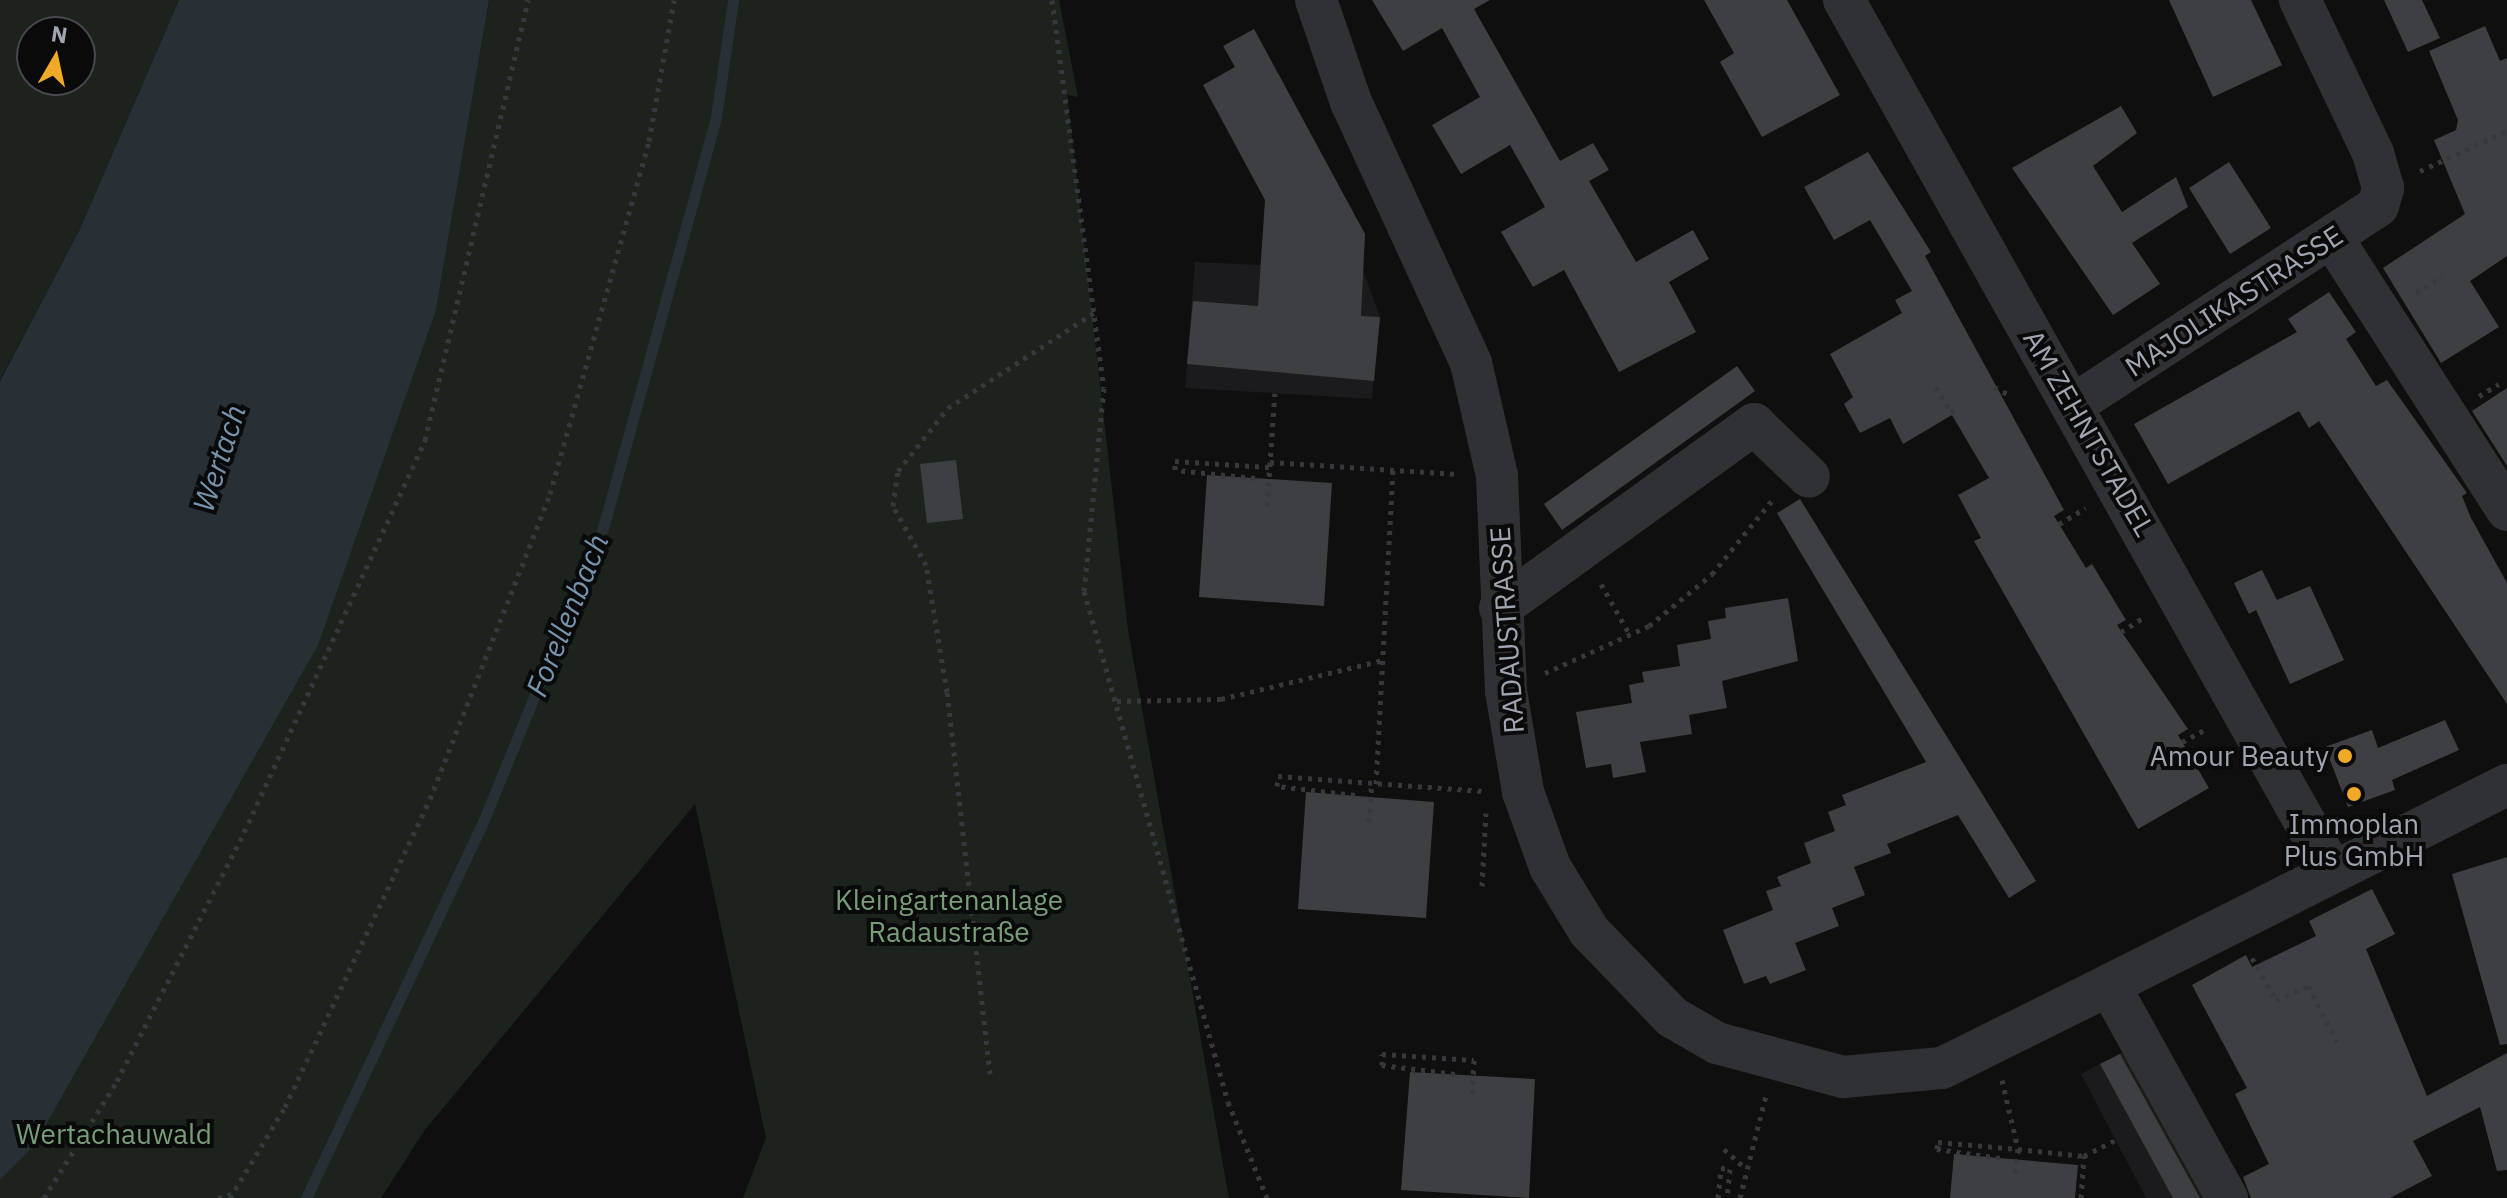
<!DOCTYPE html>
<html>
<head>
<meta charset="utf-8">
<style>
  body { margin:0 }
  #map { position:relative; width:2507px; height:1198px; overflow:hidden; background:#0f0f10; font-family:"IBM Plex Sans",sans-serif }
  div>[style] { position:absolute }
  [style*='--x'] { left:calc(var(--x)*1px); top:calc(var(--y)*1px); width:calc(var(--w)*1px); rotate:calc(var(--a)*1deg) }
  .built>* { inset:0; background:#1b1b1d }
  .green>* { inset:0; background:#1c231c }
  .water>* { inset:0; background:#283036 }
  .stream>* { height:11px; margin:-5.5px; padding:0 5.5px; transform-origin:5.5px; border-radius:5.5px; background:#283036 }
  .building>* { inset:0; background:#3e3f43 }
  .path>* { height:5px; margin-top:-2.5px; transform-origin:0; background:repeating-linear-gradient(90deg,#36383c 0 4px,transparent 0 10px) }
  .minor>* { height:42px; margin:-21px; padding:0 21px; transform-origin:21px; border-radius:21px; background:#303135 }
  .dots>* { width:22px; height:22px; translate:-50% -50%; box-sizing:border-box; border:4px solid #0a0a0b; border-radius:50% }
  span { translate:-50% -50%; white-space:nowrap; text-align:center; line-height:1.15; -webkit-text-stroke:8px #0a0a0b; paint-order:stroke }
  .street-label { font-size:28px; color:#a0a6b1 }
  .poi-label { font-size:28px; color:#a0a6b1 }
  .right { translate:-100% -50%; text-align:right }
  .park-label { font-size:28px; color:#779d79 }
  .water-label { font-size:30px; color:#7694ad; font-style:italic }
  .north { position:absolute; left:16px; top:16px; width:80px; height:80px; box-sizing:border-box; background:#0a0a0b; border:2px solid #46484d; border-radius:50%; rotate:9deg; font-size:22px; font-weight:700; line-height:32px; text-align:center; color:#a0a6b1 }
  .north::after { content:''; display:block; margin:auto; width:28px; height:36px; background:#f0aa27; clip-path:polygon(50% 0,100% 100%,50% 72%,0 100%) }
</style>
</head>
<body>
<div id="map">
  <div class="built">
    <i style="clip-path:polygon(1263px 234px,1365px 238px,1363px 270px,1380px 317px,1372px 399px,1185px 388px,1195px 262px,1260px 265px)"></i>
    <i style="clip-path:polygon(2128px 1049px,2208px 1198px,2146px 1198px,2081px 1074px)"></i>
  </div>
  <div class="green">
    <i style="clip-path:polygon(evenodd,0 0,179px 0,80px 229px,0 380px,0 0,32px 32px,80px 32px,80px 80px,32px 80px,32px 32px)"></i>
    <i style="clip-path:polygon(489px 0,1059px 0,1078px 97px,1067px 95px,1128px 630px,1229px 1198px,743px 1198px,766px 1138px,695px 804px,424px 1131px,381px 1198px,0 1198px,0 1180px,33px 1147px,436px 310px)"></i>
  </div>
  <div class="water">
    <i style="clip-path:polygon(179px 0,489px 0,436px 310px,318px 645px,33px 1147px,0 1180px,0 381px,80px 229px)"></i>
  </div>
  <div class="stream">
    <i style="--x:306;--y:1198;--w:416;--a:-64.8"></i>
    <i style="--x:483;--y:822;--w:318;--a:-67.8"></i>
    <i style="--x:603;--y:528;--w:426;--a:-74.6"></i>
    <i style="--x:716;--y:117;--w:118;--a:-81.7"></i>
  </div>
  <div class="building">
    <i style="clip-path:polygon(1372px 0,1490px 0,1474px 9px,1560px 161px,1593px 143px,1609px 170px,1589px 181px,1636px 262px,1693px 230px,1709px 259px,1669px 282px,1696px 332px,1619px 372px,1564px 270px,1533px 287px,1501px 232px,1545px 207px,1510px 145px,1461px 174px,1432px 125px,1480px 97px,1442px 28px,1403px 51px)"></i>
    <i style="clip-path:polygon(1704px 0,1787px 0,1840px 95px,1762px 137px,1720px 62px,1734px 53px)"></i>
    <i style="clip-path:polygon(2169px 0,2251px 0,2282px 65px,2213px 97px)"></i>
    <i style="clip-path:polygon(2384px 0,2422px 0,2440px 38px,2408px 52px)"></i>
    <i style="clip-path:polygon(2485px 26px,2500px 61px,2507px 58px,2507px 256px,2470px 281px,2499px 327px,2441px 363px,2383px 268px,2465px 214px,2434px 140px,2456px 130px,2458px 120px,2429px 51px)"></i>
    <i style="clip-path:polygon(1254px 29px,1365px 234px,1361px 316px,1380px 317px,1374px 381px,1187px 364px,1193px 301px,1258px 306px,1265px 200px,1203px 85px,1235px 67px,1223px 46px)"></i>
    <i style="clip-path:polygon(2121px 106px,2137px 133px,2093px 166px,2122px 212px,2176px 177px,2188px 207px,2132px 243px,2160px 284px,2113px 315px,2012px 168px)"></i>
    <i style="clip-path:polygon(1868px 152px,1931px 252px,1925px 256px,2064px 510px,2054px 516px,2086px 568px,2092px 564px,2126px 620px,2117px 625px,2188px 729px,2178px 735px,2209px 788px,2138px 829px,1974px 541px,1981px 538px,1958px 495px,1989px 478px,1952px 415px,1903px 444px,1890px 418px,1860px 433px,1844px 404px,1853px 397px,1830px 354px,1902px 313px,1895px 300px,1912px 291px,1870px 220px,1834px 240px,1804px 187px)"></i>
    <i style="clip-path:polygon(2229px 162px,2271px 228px,2230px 254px,2189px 188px)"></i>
    <i style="clip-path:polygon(2329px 292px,2356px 332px,2346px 339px,2376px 386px,2387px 380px,2467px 493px,2462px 496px,2471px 518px,2507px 583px,2507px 704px,2319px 421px,2309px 428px,2299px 411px,2168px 484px,2134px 424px,2297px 332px,2288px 319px)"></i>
    <i style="clip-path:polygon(1737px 366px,1755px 391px,1562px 530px,1544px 504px)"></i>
    <i style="clip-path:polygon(2507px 388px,2507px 466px,2472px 411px)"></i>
    <i style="clip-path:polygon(956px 460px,963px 519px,927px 523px,920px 464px)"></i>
    <i style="clip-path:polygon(1207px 475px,1332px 483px,1324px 606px,1199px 597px)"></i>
    <i style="clip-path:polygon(1800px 499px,2036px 881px,2009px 898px,1958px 815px,1887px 844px,1891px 853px,1854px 867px,1865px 895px,1832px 908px,1839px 926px,1795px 943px,1806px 970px,1770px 984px,1766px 976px,1744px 984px,1723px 930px,1773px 910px,1766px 891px,1781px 886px,1777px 877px,1811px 863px,1804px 843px,1835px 831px,1828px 812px,1846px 805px,1842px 795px,1926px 762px,1777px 513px)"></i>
    <i style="clip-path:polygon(2262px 570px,2277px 600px,2310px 586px,2344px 660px,2290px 684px,2256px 610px,2249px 614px,2234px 583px)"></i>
    <i style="clip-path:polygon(1788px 598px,1798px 661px,1722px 681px,1727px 708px,1689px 715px,1692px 734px,1640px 742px,1646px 772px,1613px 778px,1611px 764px,1586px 768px,1576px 712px,1632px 703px,1629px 685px,1644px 682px,1642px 672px,1680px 666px,1677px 645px,1711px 639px,1708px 621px,1726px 618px,1725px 608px)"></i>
    <i style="clip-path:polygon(2445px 720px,2459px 750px,2392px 780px,2395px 790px,2348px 807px,2325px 747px,2372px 730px,2378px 748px)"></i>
    <i style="clip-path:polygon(1306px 792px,1434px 802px,1426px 918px,1298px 909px)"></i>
    <i style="clip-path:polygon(2507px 857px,2507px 1044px,2500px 1045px,2452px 874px)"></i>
    <i style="clip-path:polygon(2372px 889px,2395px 934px,2366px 949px,2427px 1096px,2507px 1053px,2507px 1170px,2497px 1171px,2480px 1107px,2413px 1141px,2432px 1176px,2390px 1198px,2251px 1198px,2243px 1177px,2269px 1164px,2235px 1094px,2247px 1088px,2192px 985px,2246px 955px,2252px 967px,2316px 936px,2309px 921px)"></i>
    <i style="clip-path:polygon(2120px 1054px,2200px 1198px,2173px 1198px,2100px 1064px)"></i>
    <i style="clip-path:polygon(1410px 1072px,1535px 1079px,1529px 1198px,1401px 1190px)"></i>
    <i style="clip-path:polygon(1954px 1154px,2078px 1165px,2075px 1198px,1950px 1198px)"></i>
  </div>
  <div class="path">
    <i style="--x:1052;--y:0;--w:391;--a:82.4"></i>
    <i style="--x:1104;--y:388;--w:204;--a:95.6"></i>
    <i style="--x:1084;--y:591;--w:531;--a:74.26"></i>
    <i style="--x:1228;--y:1102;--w:104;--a:67.9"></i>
    <i style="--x:2420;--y:171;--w:96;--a:-24.7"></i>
    <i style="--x:2416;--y:293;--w:31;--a:-33"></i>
    <i style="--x:1936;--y:387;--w:29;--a:59"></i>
    <i style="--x:1951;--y:412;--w:7;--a:-27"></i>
    <i style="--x:1994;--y:387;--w:18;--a:27"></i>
    <i style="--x:2479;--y:396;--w:23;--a:-31"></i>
    <i style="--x:1270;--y:462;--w:187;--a:3.7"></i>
    <i style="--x:1255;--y:478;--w:80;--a:-174.3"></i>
    <i style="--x:1175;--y:470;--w:9;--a:-90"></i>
    <i style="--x:1175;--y:461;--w:94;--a:3.7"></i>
    <i style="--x:1267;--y:506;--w:113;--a:-86"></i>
    <i style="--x:2059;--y:524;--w:31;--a:-31"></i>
    <i style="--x:1601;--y:584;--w:59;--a:60.4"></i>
    <i style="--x:2121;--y:632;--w:27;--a:-33"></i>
    <i style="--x:1545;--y:673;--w:114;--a:-24.3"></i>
    <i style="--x:1649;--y:626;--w:82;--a:-39.5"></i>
    <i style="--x:1712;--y:574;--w:98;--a:-50.8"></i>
    <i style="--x:1117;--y:701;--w:104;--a:-1.1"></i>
    <i style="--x:1221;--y:699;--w:167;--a:-13.5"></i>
    <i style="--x:2182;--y:742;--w:27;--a:-28"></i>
    <i style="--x:1376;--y:784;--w:314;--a:-86.9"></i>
    <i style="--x:1355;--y:795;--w:79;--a:-173.4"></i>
    <i style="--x:1277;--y:786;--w:10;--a:-84"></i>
    <i style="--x:1278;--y:776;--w:205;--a:4.2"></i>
    <i style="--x:1369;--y:822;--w:39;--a:-86"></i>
    <i style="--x:1482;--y:886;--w:73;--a:-86.9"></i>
    <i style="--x:2252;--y:958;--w:48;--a:60.3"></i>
    <i style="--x:2276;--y:1000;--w:35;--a:-24"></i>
    <i style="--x:2308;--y:986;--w:63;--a:62.6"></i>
    <i style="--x:990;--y:1074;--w:384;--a:-96.4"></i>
    <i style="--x:947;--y:692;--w:129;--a:-99.4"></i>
    <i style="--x:926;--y:565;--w:68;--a:-119.2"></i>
    <i style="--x:893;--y:506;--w:35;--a:-82"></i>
    <i style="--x:898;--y:471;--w:80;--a:-51.6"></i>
    <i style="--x:948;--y:408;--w:174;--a:-33.1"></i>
    <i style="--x:1455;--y:1074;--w:74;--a:-173"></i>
    <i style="--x:1382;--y:1065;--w:11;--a:-90"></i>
    <i style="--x:1382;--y:1054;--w:92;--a:3.7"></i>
    <i style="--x:1474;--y:1060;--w:39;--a:93"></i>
    <i style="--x:2002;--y:1080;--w:71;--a:76.9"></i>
    <i style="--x:2018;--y:1149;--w:66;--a:6.1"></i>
    <i style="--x:2084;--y:1156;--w:35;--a:-27"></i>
    <i style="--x:1724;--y:1149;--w:24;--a:42"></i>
    <i style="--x:2000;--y:1158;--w:64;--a:-171.9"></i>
    <i style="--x:1937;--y:1149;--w:7;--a:-82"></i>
    <i style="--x:1938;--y:1142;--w:80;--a:5"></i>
    <i style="--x:2018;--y:1149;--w:30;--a:96"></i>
    <i style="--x:44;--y:1198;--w:138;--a:-58"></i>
    <i style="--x:117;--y:1081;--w:270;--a:-62.9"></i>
    <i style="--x:240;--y:841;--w:442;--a:-65.2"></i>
    <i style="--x:425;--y:440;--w:452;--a:-76.8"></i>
    <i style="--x:218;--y:1198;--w:15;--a:-16"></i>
    <i style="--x:230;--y:1198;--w:106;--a:-58.9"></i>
    <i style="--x:285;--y:1107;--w:340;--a:-64.8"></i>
    <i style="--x:430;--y:799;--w:328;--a:-68.5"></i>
    <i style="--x:550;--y:494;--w:367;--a:-74.3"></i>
    <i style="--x:649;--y:141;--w:143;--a:-79.9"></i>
    <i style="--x:1718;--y:1198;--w:30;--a:-84"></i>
    <i style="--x:1721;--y:1168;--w:9;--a:6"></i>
    <i style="--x:1730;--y:1169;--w:29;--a:96"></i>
    <i style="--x:1740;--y:1198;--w:106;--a:-75.8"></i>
    <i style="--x:2081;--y:1198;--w:42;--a:-85.9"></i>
  </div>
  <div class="minor">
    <i style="--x:1316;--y:0;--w:108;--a:71.1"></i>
    <i style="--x:1351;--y:102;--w:287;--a:65.3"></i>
    <i style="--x:1471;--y:363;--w:116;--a:77"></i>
    <i style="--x:1497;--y:476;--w:215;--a:87.6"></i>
    <i style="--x:1506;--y:691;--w:102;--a:80.4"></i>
    <i style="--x:1523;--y:792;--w:80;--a:70.2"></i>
    <i style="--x:1550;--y:867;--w:75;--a:58.6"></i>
    <i style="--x:1589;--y:931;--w:120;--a:46"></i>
    <i style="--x:1672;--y:1017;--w:52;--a:30"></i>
    <i style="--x:1717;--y:1043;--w:131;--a:15.1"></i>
    <i style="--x:1843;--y:1077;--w:99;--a:-5.2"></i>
    <i style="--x:1942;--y:1068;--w:186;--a:-26.4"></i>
    <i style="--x:2109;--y:985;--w:244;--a:61"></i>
    <i style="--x:1844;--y:0;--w:996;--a:60.73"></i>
    <i style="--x:2333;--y:239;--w:322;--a:57.3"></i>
    <i style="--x:2073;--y:405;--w:364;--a:-33.1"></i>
    <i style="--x:2378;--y:206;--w:19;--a:-74"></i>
    <i style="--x:2383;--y:188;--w:36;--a:-106"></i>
    <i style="--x:2373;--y:153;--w:170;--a:-115.5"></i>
    <i style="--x:1500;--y:608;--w:314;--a:-35.9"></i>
    <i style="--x:1754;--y:424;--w:76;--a:43.9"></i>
    <i style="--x:2109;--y:985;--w:445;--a:-26.7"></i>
  </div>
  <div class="dots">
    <i style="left:2345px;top:756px;background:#f0aa27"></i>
    <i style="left:2354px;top:794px;background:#f0aa27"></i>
  </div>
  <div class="street-label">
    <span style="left:2234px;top:301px;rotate:-33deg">MAJOLIKASTRASSE</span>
    <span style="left:2089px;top:433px;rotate:60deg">AM ZEHNTSTADEL</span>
    <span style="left:1507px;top:630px;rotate:-94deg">RADAUSTRASSE</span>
  </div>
  <div class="poi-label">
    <span class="right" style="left:2329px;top:756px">Amour Beauty</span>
    <span style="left:2354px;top:840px">Immoplan<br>Plus GmbH</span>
  </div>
  <div class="park-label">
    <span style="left:949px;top:916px">Kleingartenanlage<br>Radaustraße</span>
    <span style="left:114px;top:1134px">Wertachauwald</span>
  </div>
  <div class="water-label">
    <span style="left:219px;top:458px;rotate:-72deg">Wertach</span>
    <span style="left:567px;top:615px;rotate:-68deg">Forellenbach</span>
  </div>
  <div class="north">N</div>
</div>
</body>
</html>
